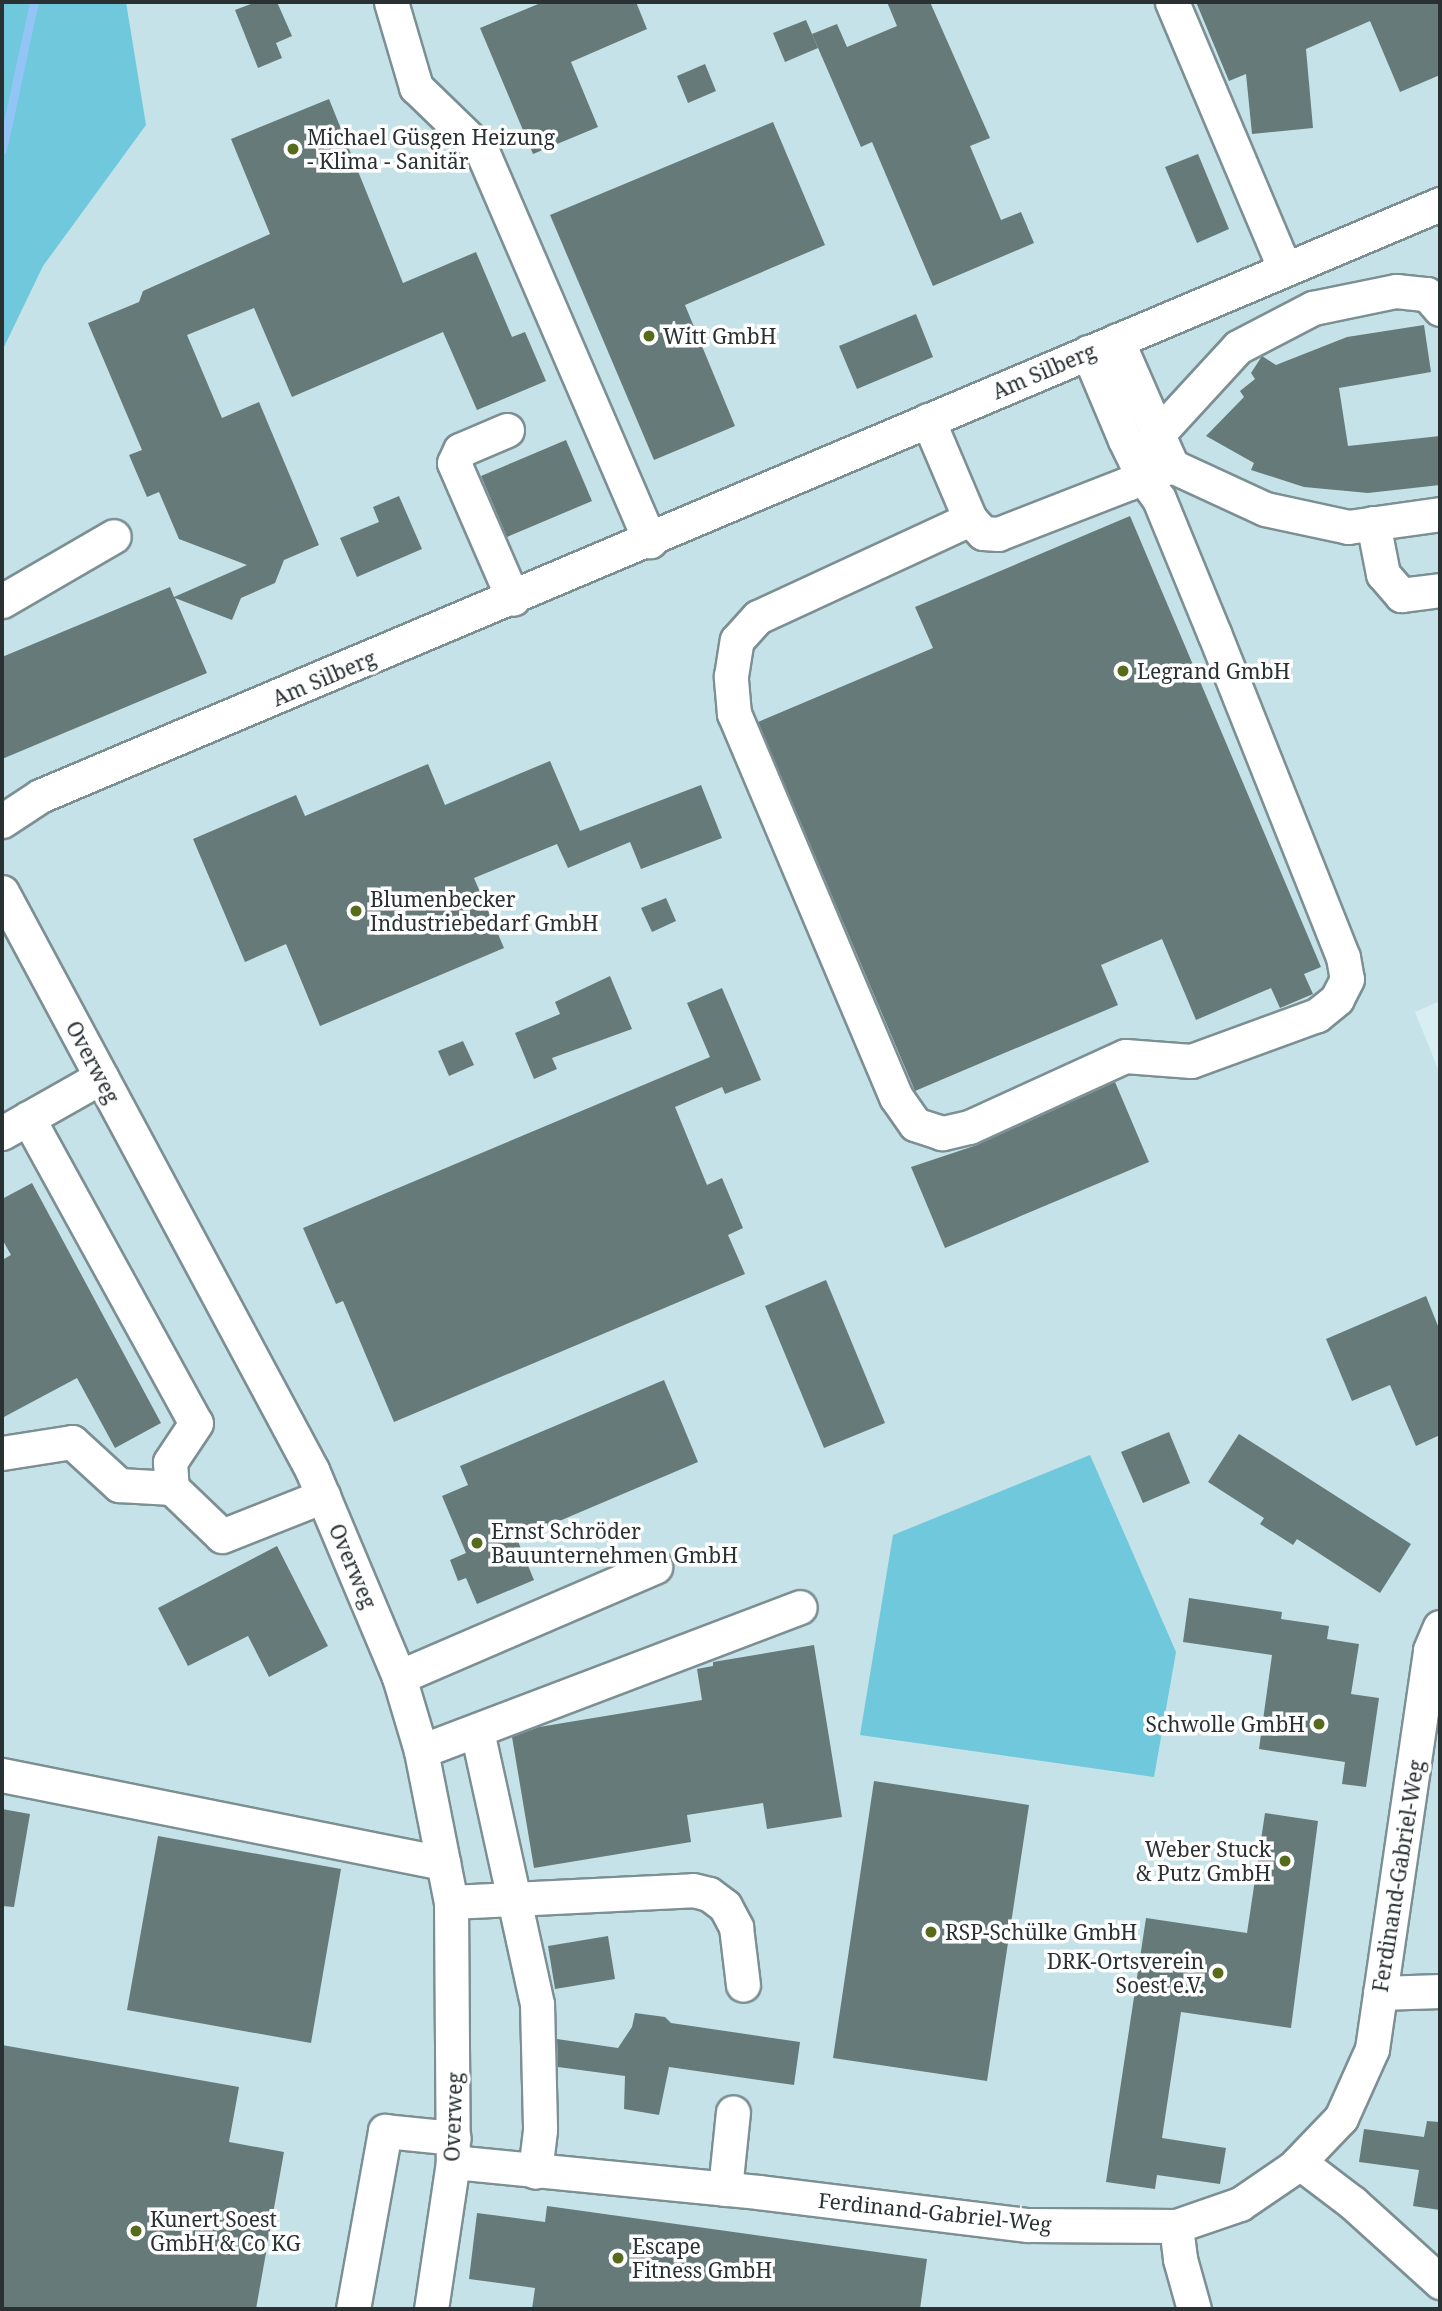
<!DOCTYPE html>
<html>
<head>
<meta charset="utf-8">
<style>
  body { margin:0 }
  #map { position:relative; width:1442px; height:2311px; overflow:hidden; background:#d9eef3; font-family:"Noto Serif",serif }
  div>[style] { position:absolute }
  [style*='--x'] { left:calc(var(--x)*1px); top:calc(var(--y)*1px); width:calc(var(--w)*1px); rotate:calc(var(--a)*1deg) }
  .built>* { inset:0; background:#c5e2e8 }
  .forest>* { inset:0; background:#6fc8db }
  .stream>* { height:9px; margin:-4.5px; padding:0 4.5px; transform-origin:4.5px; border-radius:4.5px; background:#92c4f6 }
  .building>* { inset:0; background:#667a79 }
  .roads { filter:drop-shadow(2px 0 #7c8f93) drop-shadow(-2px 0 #7c8f93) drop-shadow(0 2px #7c8f93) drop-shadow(0 -2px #7c8f93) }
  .minor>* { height:33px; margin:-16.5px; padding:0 16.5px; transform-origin:16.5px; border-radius:16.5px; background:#fff }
  .dots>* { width:19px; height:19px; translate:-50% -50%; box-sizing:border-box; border:4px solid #fff; border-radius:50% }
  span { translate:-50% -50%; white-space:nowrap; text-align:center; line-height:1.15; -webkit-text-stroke:7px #fff; paint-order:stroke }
  .poi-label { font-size:21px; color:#293133 }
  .left { translate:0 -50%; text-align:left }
  .right { translate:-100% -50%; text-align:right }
  .street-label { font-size:21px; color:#293133 }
  .frame { position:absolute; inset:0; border:4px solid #293133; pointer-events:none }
</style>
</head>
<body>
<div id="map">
  <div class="built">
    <i style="clip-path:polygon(2px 2px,1440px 2px,1440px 1001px,1415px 1012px,1440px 1074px,1440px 2309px,2px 2309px)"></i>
  </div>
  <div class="forest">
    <i style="clip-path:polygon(4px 2px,126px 2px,146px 125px,43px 266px,2px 351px)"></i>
    <i style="clip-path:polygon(1090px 1455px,1176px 1652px,1154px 1777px,860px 1735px,893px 1535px)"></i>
  </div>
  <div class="stream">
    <i style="--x:2;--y:150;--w:151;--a:-77.8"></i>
  </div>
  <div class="building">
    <i style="clip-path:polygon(256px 2px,277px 2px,292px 36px,276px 43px,282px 58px,258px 68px,235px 10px)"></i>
    <i style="clip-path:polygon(543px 2px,636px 2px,647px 29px,571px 62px,598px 127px,533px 154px,480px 28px)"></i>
    <i style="clip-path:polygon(887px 2px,930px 2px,990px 138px,970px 146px,1001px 220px,1021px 212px,1034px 243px,933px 286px,872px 142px,861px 147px,812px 34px,837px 24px,847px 47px,897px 26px)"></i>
    <i style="clip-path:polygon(1196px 2px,1440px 2px,1440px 75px,1400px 92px,1370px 21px,1306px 49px,1313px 128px,1252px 134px,1246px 74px,1229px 81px)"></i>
    <i style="clip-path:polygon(806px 20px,818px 48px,785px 62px,773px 33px)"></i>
    <i style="clip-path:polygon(705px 64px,716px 91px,688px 103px,677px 76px)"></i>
    <i style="clip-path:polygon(329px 99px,403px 283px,476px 252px,512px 337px,525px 332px,546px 381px,477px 410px,443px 332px,292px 397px,254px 308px,187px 335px,222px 418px,259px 402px,319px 545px,284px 560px,275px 583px,241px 598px,232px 620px,175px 598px,207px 673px,2px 759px,2px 657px,170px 587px,174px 597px,247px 565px,179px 539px,159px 492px,147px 497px,129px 455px,142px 450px,88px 323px,139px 302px,143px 291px,270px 234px,231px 139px)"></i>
    <i style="clip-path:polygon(773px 122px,825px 245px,685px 305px,735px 426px,654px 460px,550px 215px)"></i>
    <i style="clip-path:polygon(1198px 154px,1229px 229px,1197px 243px,1165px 167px)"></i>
    <i style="clip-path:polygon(916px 314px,933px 357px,857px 389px,839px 346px)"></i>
    <i style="clip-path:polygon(1424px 325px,1431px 372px,1339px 388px,1348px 446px,1440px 436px,1440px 485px,1368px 493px,1304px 487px,1251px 470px,1254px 463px,1206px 436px,1244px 397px,1240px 391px,1255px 379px,1251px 373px,1262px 356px,1276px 365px,1347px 337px)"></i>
    <i style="clip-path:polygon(566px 440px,592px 501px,507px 537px,481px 476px)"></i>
    <i style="clip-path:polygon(399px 496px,422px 549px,357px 577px,340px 538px,379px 522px,373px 507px)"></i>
    <i style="clip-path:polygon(1130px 516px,1321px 967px,1304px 974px,1313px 994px,1280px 1008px,1271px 988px,1196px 1020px,1162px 939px,1101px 965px,1118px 1005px,915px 1091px,758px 722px,933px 648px,915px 607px)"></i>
    <i style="clip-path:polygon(550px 761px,580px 831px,701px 785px,722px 838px,641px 869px,630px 842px,568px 868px,557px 844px,474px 878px,504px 948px,320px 1026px,286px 944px,245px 962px,193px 839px,296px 795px,305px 816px,428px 764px,445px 805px)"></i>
    <i style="clip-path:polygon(666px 898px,676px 921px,652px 932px,641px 908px)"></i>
    <i style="clip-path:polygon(610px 976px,632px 1029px,552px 1058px,557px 1069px,534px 1079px,515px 1033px,560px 1014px,555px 1002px)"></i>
    <i style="clip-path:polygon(722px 988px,761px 1080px,725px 1094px,722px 1087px,675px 1107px,707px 1185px,722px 1178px,743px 1228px,728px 1235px,745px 1274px,394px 1422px,343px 1301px,336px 1304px,303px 1228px,710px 1057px,687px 1003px)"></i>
    <i style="clip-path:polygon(463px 1041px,474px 1065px,449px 1076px,438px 1051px)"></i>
    <i style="clip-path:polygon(1115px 1082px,1149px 1162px,945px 1248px,911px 1167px,977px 1145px)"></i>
    <i style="clip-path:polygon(32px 1183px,161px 1423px,115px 1448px,77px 1378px,2px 1418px,2px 1260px,11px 1255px,2px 1239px,2px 1199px)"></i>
    <i style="clip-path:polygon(826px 1280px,885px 1423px,824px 1448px,765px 1306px)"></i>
    <i style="clip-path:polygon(1426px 1296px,1440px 1331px,1440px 1435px,1416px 1446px,1390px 1385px,1352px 1401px,1326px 1339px)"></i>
    <i style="clip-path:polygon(664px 1380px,698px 1462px,517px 1539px,534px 1580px,477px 1604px,466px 1578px,458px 1581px,450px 1560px,466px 1553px,442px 1496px,468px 1485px,460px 1466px)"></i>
    <i style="clip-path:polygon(1169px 1432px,1190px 1483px,1143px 1503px,1121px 1452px)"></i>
    <i style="clip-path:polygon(1239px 1434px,1411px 1544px,1380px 1593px,1297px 1539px,1293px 1545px,1260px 1524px,1264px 1518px,1208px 1482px)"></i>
    <i style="clip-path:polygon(277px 1546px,328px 1646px,269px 1677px,248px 1636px,188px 1666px,158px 1608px)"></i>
    <i style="clip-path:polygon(1189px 1598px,1282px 1612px,1281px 1619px,1329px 1626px,1327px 1639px,1359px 1644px,1351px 1694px,1379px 1698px,1366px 1787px,1342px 1784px,1345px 1762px,1259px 1749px,1272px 1655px,1183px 1642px)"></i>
    <i style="clip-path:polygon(814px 1645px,842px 1817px,767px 1829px,763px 1803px,687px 1815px,691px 1842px,534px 1868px,512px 1737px,539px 1727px,702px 1700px,697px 1669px,713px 1666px,713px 1662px)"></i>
    <i style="clip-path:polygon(874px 1781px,1029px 1805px,987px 2081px,833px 2058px)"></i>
    <i style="clip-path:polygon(2px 1809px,30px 1814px,14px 1907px,2px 1906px)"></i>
    <i style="clip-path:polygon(1265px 1813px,1318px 1821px,1291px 2028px,1181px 2012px,1162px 2138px,1226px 2148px,1220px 2184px,1157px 2175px,1155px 2189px,1106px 2182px,1146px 1918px,1247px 1933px)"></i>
    <i style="clip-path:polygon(158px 1836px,341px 1869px,311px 2043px,127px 2010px)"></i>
    <i style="clip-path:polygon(608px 1936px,615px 1979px,555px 1989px,548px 1946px)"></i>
    <i style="clip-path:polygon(635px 2013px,665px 2017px,671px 2023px,800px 2042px,794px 2085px,669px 2067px,659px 2115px,624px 2109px,625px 2076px,558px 2067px,557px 2039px,618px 2048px,632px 2027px)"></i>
    <i style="clip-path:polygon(2px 2045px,239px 2087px,229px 2142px,284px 2152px,256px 2309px,2px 2309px)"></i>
    <i style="clip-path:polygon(1427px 2121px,1440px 2122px,1440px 2210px,1413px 2206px,1419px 2170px,1359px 2162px,1364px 2129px,1424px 2137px)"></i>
    <i style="clip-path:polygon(547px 2206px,927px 2259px,920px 2309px,532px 2309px,535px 2288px,469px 2279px,477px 2213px,545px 2222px)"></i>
  </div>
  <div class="roads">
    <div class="minor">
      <i style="--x:391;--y:2;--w:89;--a:73.6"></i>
      <i style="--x:416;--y:87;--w:92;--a:44.1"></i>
      <i style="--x:482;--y:151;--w:425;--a:66.7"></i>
      <i style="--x:1172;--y:2;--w:290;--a:67.1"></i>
      <i style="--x:1117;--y:340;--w:103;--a:66.4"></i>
      <i style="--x:1088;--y:352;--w:95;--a:67.2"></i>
      <i style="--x:1125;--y:440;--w:41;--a:64.1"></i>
      <i style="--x:1143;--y:477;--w:27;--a:54"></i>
      <i style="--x:1159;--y:499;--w:145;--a:67.7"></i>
      <i style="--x:1214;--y:633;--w:349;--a:68.3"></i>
      <i style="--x:1343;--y:957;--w:22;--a:80"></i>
      <i style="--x:1347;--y:979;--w:22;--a:117"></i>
      <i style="--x:1337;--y:999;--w:26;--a:141"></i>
      <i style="--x:1317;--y:1015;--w:134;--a:159.9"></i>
      <i style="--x:1191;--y:1061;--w:66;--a:-175.7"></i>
      <i style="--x:1125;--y:1056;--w:171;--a:155.5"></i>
      <i style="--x:969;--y:1127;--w:28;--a:167"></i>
      <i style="--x:942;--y:1133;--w:28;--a:-162"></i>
      <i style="--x:915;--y:1124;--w:33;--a:-125"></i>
      <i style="--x:896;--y:1097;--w:416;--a:-112.9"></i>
      <i style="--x:734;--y:714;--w:38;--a:-95"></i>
      <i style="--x:731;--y:676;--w:36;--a:-81"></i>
      <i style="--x:737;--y:640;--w:31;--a:-48"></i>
      <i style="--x:758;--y:617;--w:234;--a:-24.8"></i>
      <i style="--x:970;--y:519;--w:19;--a:47"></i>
      <i style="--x:983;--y:533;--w:15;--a:4"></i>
      <i style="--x:998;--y:534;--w:141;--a:-21.3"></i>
      <i style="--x:1129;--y:483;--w:15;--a:-23"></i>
      <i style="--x:1143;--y:477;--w:31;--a:-21"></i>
      <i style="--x:1172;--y:466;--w:102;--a:24.8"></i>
      <i style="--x:1265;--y:509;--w:85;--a:12.2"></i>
      <i style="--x:1348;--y:527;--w:93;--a:-8"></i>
      <i style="--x:928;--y:420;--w:108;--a:67"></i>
      <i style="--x:507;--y:430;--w:51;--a:156.9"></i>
      <i style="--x:460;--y:450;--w:14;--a:115"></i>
      <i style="--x:454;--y:463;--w:148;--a:66.5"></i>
      <i style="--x:1172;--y:466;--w:35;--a:-114"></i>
      <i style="--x:1158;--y:434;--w:118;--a:-47.4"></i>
      <i style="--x:1238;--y:347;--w:85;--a:-27.5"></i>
      <i style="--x:1313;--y:308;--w:85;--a:-11.6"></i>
      <i style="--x:1396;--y:291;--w:31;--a:6"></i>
      <i style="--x:1427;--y:294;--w:20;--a:49"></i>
      <i style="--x:1373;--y:523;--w:52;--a:78.9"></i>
      <i style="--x:1383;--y:574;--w:28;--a:49"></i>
      <i style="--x:1401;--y:595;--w:39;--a:-7"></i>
      <i style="--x:2;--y:601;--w:129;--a:-30.1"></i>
      <i style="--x:2;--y:821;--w:45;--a:-33.3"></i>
      <i style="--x:40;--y:796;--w:1520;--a:-22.92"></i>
      <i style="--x:2;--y:892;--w:656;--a:61.79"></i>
      <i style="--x:312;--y:1470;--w:225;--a:67.2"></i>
      <i style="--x:399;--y:1677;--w:77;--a:73.4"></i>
      <i style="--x:421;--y:1751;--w:154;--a:78.8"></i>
      <i style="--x:451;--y:1902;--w:260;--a:89.6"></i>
      <i style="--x:453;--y:2162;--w:149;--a:98.5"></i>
      <i style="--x:28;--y:1118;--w:348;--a:61.2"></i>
      <i style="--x:196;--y:1423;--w:47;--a:123.7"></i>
      <i style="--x:170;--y:1462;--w:26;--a:86"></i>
      <i style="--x:2;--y:1133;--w:114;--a:-29.5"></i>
      <i style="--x:2;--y:1453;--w:71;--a:-8.9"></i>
      <i style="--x:72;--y:1442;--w:64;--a:42.5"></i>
      <i style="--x:119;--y:1485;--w:53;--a:3.2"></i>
      <i style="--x:172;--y:1488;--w:69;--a:43.8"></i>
      <i style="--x:222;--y:1536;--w:109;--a:-21.6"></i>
      <i style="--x:399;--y:1677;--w:279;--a:-23.3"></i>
      <i style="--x:477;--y:1731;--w:280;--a:77.6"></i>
      <i style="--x:537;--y:2004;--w:126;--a:88.6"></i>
      <i style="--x:540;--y:2130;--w:42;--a:96.8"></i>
      <i style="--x:421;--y:1751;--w:405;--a:-20.8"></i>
      <i style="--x:2;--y:1775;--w:450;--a:11.3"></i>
      <i style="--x:451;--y:1902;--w:242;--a:-2.8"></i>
      <i style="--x:693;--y:1890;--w:16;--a:14"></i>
      <i style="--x:709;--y:1894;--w:20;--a:37"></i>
      <i style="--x:725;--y:1906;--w:24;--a:62"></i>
      <i style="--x:736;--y:1927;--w:58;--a:83.1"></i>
      <i style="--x:1380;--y:1993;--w:60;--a:-1.9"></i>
      <i style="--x:453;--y:2162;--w:306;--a:5.6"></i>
      <i style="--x:758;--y:2192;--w:272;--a:7"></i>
      <i style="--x:1028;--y:2225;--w:148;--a:0.4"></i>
      <i style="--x:1176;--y:2226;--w:68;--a:-19"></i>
      <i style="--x:1240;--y:2204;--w:65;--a:-34.4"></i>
      <i style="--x:1294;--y:2167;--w:68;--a:-46.2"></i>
      <i style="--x:1341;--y:2118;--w:76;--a:-65.8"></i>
      <i style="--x:1372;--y:2049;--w:403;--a:-81.7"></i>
      <i style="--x:1430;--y:1650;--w:25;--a:-67"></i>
      <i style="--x:1299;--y:2162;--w:68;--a:37.2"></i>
      <i style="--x:1353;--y:2203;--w:118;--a:42.2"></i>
      <i style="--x:725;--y:2189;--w:77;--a:-84.1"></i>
      <i style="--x:1176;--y:2226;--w:33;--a:83"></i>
      <i style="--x:1180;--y:2259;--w:52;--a:74.4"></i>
      <i style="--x:353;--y:2309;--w:181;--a:-79.8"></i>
      <i style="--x:385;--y:2131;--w:69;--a:5.8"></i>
    </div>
  </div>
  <div class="dots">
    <i style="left:293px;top:149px;background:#576c1b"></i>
    <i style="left:649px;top:336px;background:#576c1b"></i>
    <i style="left:1123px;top:671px;background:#576c1b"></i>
    <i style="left:356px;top:911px;background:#576c1b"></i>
    <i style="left:477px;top:1543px;background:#576c1b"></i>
    <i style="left:1319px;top:1724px;background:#576c1b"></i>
    <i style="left:1285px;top:1861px;background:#576c1b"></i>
    <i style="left:931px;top:1932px;background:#576c1b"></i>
    <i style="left:1218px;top:1973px;background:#576c1b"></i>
    <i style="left:136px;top:2231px;background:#576c1b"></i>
    <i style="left:618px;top:2258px;background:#576c1b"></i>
  </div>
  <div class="poi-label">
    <span class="left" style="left:307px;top:149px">Michael Güsgen Heizung<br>- Klima - Sanitär</span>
    <span class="left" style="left:663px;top:336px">Witt GmbH</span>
    <span class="left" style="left:1137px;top:671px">Legrand GmbH</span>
    <span class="left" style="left:370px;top:911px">Blumenbecker<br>Industriebedarf GmbH</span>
    <span class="left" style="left:491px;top:1543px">Ernst Schröder<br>Bauunternehmen GmbH</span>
    <span class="right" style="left:1305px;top:1724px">Schwolle GmbH</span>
    <span class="right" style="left:1271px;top:1861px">Weber Stuck<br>&amp; Putz GmbH</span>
    <span class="left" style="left:945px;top:1932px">RSP-Schülke GmbH</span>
    <span class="right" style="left:1204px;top:1973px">DRK-Ortsverein<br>Soest e.V.</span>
    <span class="left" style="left:150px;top:2231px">Kunert Soest<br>GmbH &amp; Co KG</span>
    <span class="left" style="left:632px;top:2258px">Escape<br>Fitness GmbH</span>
  </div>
  <div class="street-label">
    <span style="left:1044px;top:371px;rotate:-23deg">Am Silberg</span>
    <span style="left:324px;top:678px;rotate:-23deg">Am Silberg</span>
    <span style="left:93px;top:1062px;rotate:62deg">Overweg</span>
    <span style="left:353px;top:1566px;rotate:67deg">Overweg</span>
    <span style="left:1398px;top:1876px;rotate:-81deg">Ferdinand-Gabriel-Weg</span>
    <span style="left:453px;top:2117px;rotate:-88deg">Overweg</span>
    <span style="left:935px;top:2212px;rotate:6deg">Ferdinand-Gabriel-Weg</span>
  </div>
  <div class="frame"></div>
</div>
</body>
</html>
